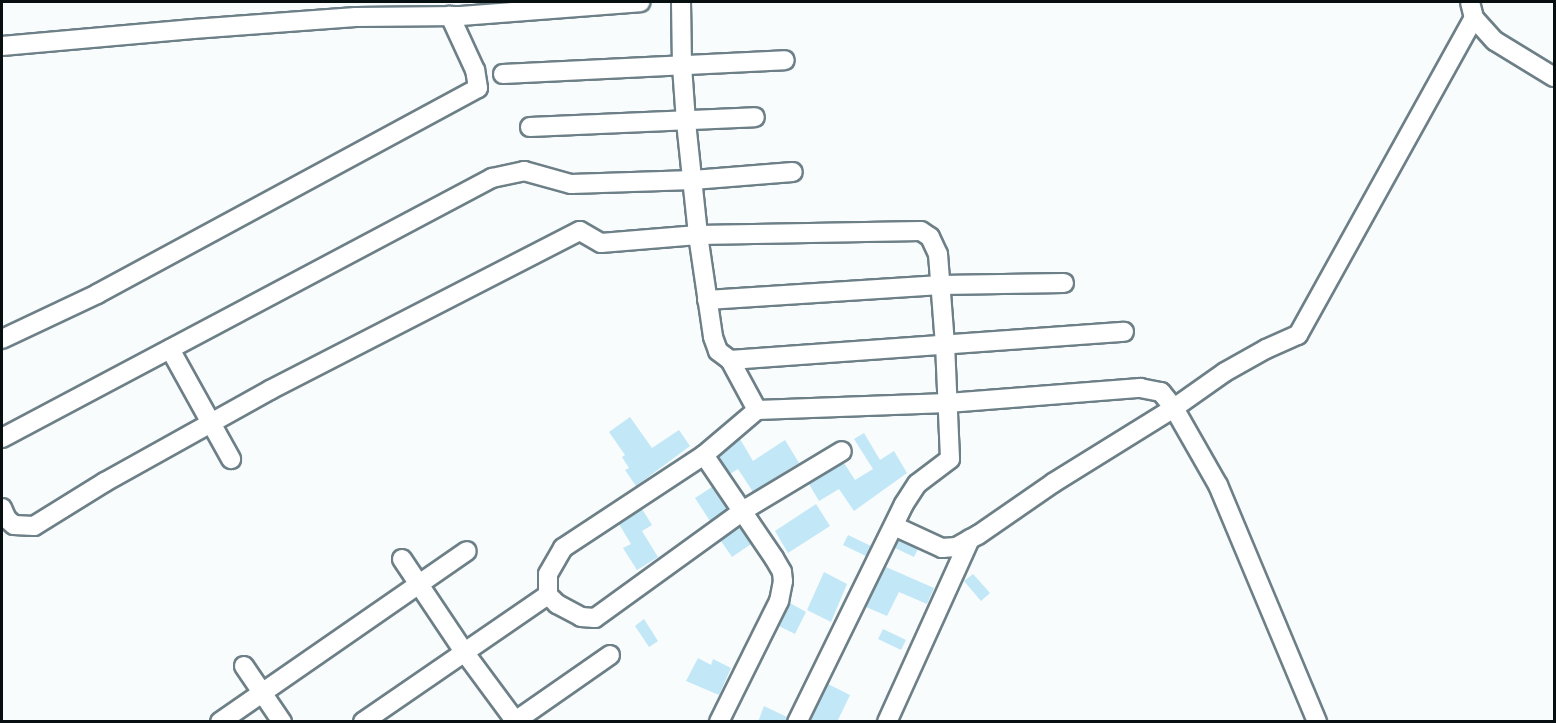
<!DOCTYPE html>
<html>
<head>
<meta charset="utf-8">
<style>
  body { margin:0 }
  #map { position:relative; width:1556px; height:723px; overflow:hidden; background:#f8fcfd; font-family:"Noto Sans",sans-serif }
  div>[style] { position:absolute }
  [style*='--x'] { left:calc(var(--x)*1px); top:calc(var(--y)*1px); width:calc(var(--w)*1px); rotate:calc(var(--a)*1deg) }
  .building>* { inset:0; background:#c2e7f6 }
  .roads { filter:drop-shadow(2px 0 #6d7f87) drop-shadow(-2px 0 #6d7f87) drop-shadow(0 2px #6d7f87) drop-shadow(0 -2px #6d7f87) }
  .minor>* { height:18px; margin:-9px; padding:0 9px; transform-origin:9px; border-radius:9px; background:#fff }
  span { translate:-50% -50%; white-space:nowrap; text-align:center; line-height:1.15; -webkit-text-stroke:4.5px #f8fcfd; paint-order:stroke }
  .frame { position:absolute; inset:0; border:3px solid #080f11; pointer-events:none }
</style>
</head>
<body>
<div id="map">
  <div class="building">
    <i style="clip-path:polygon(630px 417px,652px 448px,679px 430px,690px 446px,636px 486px,625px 470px,629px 468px,622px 457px,625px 455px,609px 432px)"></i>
    <i style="clip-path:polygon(864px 433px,880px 460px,894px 451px,907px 473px,854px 511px,839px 489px,819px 501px,809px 484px,844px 463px,855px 480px,873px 469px,854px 439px)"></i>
    <i style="clip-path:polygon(740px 439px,753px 461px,785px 440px,799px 463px,753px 492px,738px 469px,730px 474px,719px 457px)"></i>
    <i style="clip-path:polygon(712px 487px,727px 509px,710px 521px,695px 498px)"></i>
    <i style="clip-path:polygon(816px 504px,830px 526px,788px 553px,775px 531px)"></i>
    <i style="clip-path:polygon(642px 509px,652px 525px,642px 531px,658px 557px,637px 570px,623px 548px,631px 544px,619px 524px)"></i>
    <i style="clip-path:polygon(739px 527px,751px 544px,732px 557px,721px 541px)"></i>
    <i style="clip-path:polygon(848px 535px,871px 546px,866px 556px,843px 545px)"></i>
    <i style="clip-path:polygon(899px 540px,918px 549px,914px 557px,895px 548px)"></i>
    <i style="clip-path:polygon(886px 567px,934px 588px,927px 604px,899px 592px,887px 616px,866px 607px)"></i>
    <i style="clip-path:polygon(824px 572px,847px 584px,831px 622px,807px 610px)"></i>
    <i style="clip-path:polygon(973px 574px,990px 593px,981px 601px,964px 581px)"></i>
    <i style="clip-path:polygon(790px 603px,806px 612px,795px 634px,779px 626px)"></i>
    <i style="clip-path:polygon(644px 619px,658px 641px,649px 647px,635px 626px)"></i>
    <i style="clip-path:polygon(883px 629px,906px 640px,901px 650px,878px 639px)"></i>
    <i style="clip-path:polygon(698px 658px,711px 665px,713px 659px,731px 668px,719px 695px,686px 681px)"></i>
    <i style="clip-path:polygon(828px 684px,850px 695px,837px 722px,810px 722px)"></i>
    <i style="clip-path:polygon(764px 706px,787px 717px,786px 722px,758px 722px)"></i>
  </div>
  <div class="roads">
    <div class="minor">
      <i style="--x:681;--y:2;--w:64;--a:89.1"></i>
      <i style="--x:682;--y:66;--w:56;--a:85.9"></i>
      <i style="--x:686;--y:122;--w:114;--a:83.9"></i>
      <i style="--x:698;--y:235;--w:103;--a:81.6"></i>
      <i style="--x:713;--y:337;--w:15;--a:70"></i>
      <i style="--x:718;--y:351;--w:15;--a:37"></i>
      <i style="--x:730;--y:360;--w:57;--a:61.6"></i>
      <i style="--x:757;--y:410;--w:70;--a:139.7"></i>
      <i style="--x:704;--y:455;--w:169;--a:146.6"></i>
      <i style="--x:563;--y:548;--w:30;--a:120"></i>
      <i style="--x:548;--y:574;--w:21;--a:90"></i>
      <i style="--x:548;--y:595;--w:13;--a:45"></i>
      <i style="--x:557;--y:604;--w:27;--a:28"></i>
      <i style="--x:581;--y:617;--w:14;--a:4"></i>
      <i style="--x:595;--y:618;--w:184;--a:-35.9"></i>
      <i style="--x:744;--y:510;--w:114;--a:-31"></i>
      <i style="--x:1474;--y:18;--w:31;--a:48"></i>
      <i style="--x:1495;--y:41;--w:69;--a:31.4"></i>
      <i style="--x:2;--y:46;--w:192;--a:-5.1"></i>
      <i style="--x:193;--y:29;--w:163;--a:-4.2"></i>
      <i style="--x:356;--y:17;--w:104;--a:-0.6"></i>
      <i style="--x:460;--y:16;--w:181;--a:-4.4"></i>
      <i style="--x:503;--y:74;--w:282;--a:-2.8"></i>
      <i style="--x:530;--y:127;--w:225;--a:-2.5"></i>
      <i style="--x:707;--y:300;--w:234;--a:-3.7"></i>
      <i style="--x:941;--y:285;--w:123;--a:-0.9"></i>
      <i style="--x:2;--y:339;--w:105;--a:-25.3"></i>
      <i style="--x:97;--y:294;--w:433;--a:-28.4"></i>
      <i style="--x:478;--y:88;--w:18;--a:-99"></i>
      <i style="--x:475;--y:70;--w:60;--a:-114.8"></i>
      <i style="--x:170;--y:349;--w:126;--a:61"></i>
      <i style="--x:730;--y:360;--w:395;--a:-4.1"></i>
      <i style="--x:757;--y:410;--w:191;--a:-2.1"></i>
      <i style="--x:948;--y:403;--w:193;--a:-4.5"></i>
      <i style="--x:1140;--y:388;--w:21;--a:11"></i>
      <i style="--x:1161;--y:392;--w:21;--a:51"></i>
      <i style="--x:1174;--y:408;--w:89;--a:60.3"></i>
      <i style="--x:1218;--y:485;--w:257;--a:67.3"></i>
      <i style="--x:2;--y:438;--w:555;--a:-27.95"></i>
      <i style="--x:492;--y:178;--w:33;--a:-12"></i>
      <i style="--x:524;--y:171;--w:49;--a:15.5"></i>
      <i style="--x:571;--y:184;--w:122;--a:-1.9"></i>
      <i style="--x:693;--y:180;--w:100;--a:-4.6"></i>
      <i style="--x:704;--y:455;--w:125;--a:55.8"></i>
      <i style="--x:774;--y:558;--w:16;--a:60"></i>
      <i style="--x:782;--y:572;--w:9;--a:84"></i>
      <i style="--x:783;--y:581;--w:20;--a:101"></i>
      <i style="--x:779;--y:601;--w:135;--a:116.4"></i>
      <i style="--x:2;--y:508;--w:12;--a:66"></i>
      <i style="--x:7;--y:519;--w:9;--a:41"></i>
      <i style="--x:14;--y:525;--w:20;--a:3"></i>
      <i style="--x:34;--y:526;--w:84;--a:-31.8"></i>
      <i style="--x:105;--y:482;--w:189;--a:-29.1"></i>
      <i style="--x:270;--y:390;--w:348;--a:-27.2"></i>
      <i style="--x:580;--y:231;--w:24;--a:30"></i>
      <i style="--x:601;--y:243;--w:97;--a:-4.7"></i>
      <i style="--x:698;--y:235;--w:223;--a:-1"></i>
      <i style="--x:921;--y:231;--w:11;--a:34"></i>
      <i style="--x:930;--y:237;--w:19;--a:65"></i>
      <i style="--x:938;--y:254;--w:90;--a:85.6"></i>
      <i style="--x:945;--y:344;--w:115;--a:87.5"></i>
      <i style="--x:950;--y:459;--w:41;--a:142.9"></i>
      <i style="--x:917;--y:484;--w:24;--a:123"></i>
      <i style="--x:904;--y:504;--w:243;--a:116.1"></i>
      <i style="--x:894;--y:526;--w:53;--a:24.6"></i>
      <i style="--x:942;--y:548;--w:14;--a:-4"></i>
      <i style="--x:956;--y:547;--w:25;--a:-29"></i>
      <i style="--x:978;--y:535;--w:91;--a:-34.7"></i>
      <i style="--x:1053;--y:483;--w:142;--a:-31.8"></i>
      <i style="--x:1174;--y:408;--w:62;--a:-35.2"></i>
      <i style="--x:1225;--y:372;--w:47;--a:-29.3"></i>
      <i style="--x:1266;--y:349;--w:35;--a:-24"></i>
      <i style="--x:1298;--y:335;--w:363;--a:-61"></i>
      <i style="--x:1474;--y:18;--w:16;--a:-104"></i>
      <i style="--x:402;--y:559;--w:113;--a:56.2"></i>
      <i style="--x:465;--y:653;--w:86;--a:53.5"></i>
      <i style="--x:244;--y:666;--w:68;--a:55.8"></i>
      <i style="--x:220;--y:722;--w:300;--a:-34.7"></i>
      <i style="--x:363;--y:722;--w:224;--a:-34.5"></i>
      <i style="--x:514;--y:722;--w:117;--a:-34.9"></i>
      <i style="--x:887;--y:722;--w:201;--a:-65.6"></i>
    </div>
  </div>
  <div class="frame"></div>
</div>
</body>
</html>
